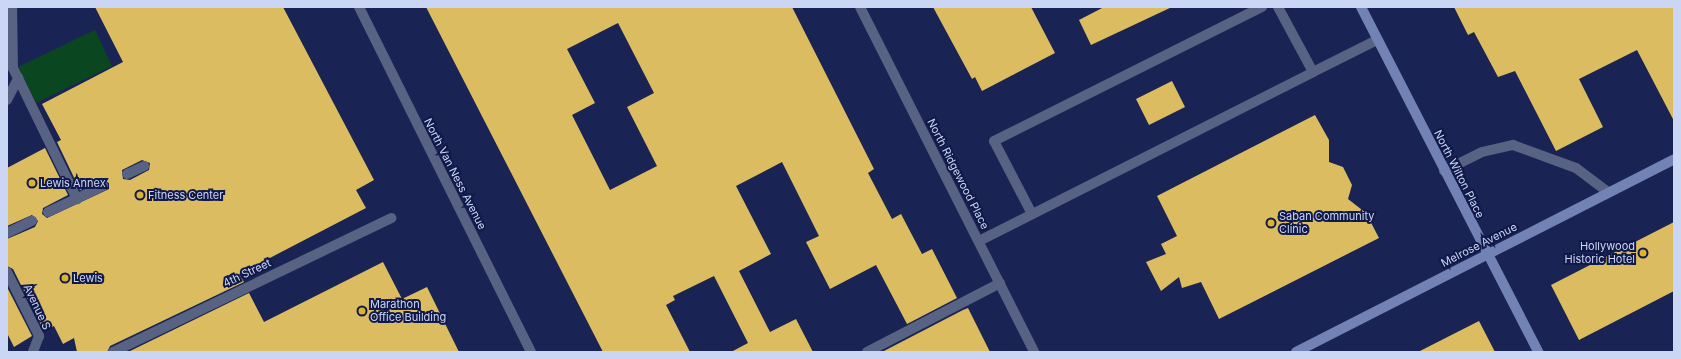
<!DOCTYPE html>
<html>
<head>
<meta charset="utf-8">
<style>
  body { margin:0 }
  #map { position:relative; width:1681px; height:359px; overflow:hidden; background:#1a2454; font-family:Inter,sans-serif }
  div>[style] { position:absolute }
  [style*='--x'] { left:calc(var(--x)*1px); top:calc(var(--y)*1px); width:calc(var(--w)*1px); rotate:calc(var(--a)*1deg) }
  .green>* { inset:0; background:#0a4721 }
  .building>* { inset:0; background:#dcbc60 }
  .service>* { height:10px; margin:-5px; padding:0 5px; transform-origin:5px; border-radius:5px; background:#586282 }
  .minor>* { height:10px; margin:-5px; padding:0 5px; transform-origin:5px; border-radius:5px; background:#586282 }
  .tertiary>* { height:10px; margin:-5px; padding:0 5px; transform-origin:5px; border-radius:5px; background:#586282 }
  .secondary>* { height:10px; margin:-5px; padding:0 5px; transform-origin:5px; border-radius:5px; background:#7282b5 }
  .dots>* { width:11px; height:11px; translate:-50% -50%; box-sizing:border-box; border:2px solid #111948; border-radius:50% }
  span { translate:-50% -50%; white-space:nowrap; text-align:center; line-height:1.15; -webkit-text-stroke:4px #111948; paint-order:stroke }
  .street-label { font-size:11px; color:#cbd6f5 }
  .poi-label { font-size:11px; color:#cbd6f5 }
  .left { translate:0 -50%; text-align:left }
  .right { translate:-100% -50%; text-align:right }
  .frame { position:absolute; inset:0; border:8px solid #cbd6f5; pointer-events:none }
</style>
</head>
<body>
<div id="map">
  <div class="green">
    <i style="clip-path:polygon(95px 30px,112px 66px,36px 103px,18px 67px)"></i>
  </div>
  <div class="building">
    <i style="clip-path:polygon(evenodd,95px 7px,283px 7px,374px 180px,356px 190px,366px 208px,239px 274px,244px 282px,110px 346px,107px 352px,77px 352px,74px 338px,63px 344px,54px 326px,44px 331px,13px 269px,7px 266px,7px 239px,35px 227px,38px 221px,32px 215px,7px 226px,7px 168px,45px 148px,68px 195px,43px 208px,42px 214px,47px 218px,109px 189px,109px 183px,103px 180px,80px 190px,57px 142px,61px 140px,42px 104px,123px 62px,95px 7px,142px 160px,150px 163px,149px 170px,130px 180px,123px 179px,122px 170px,142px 160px)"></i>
    <i style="clip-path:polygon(evenodd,426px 7px,792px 7px,874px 169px,868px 173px,892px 219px,901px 214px,922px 254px,932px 249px,957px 298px,907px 324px,876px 265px,830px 289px,806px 242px,819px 236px,782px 162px,736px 186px,771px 254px,739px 271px,770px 332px,796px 319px,813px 352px,731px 352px,748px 343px,714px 276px,673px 296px,675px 300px,666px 305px,690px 352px,603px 352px,426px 7px,618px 23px,654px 93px,627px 107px,657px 166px,610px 190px,572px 115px,595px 103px,567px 49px,618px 23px)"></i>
    <i style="clip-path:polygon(933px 7px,1031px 7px,1055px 53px,982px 91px,975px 77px,972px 79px)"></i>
    <i style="clip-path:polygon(1104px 7px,1172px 7px,1091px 45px,1079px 20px)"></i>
    <i style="clip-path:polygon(1454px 7px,1674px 7px,1674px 121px,1637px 50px,1579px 79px,1603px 127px,1556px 151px,1515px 71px,1498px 77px,1474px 32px,1468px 35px)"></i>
    <i style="clip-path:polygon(1172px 81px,1185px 107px,1149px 125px,1136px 99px)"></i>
    <i style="clip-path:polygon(1315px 115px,1329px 140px,1329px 162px,1343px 167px,1352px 185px,1348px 199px,1366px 213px,1379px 238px,1219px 319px,1201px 282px,1182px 288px,1179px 277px,1161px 291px,1146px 262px,1166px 254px,1161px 244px,1177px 236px,1157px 196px)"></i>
    <i style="clip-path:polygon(1674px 222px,1674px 291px,1579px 340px,1551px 285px)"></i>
    <i style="clip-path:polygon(383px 262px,402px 299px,427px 287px,459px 352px,128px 352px,249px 293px,264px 322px)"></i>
    <i style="clip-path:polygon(7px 287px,32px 336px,14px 347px,7px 333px)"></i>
    <i style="clip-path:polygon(968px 308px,990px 352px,882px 352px,963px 310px)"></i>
    <i style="clip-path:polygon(1479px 321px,1495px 352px,1418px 352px)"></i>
  </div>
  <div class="service">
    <i style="--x:1313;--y:72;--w:72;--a:-26.6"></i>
    <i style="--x:18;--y:78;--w:135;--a:64"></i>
    <i style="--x:7;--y:100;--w:25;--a:-63"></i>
    <i style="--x:18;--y:78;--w:11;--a:-117"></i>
    <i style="--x:13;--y:68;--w:61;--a:-90.9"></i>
    <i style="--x:1444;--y:171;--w:42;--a:-26.6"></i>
    <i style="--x:1482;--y:152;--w:32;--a:-13"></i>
    <i style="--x:1513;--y:145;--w:67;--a:20.1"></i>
    <i style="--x:1576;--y:168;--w:40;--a:37"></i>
    <i style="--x:127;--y:174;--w:19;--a:-25"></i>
    <i style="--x:48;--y:212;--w:61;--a:-25.3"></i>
    <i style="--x:1032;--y:214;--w:82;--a:-117.5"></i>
    <i style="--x:994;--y:141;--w:300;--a:-26.6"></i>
    <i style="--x:7;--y:233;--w:28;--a:-26"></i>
    <i style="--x:979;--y:241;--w:374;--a:-26.8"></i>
    <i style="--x:1313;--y:72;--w:74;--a:-118.3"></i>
    <i style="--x:7;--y:272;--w:72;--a:63.4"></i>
    <i style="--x:39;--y:336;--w:17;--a:111"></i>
    <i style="--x:113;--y:352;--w:309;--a:-25.7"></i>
    <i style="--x:867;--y:352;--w:150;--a:-27.4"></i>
  </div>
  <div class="minor">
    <i style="--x:860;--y:7;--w:386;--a:63.2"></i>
  </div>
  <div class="tertiary">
    <i style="--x:359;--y:7;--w:385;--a:63.5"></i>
  </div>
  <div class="secondary">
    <i style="--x:1361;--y:7;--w:388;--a:62.8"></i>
    <i style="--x:1296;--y:352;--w:424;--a:-27"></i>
  </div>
  <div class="dots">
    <i style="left:32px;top:183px;background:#dab333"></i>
    <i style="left:140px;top:195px;background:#dab333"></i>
    <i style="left:1271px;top:223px;background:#dab333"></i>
    <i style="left:1643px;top:253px;background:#dab333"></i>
    <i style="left:65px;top:278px;background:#dab333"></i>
    <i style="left:362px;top:311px;background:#dab333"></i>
  </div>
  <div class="street-label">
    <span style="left:455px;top:174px;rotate:63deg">North Van Ness Avenue</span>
    <span style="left:958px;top:174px;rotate:63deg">North Ridgewood Place</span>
    <span style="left:1459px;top:174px;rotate:63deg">North Wilton Place</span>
    <span style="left:1479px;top:245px;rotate:-27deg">Melrose Avenue</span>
    <span style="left:247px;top:273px;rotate:-25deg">4th Street</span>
    <span style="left:37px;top:307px;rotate:65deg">Avenue S</span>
  </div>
  <div class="poi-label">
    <span class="left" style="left:40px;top:183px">Lewis Annex</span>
    <span class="left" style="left:148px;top:195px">Fitness Center</span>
    <span class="left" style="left:1279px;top:223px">Saban Community<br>Clinic</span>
    <span class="right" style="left:1635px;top:253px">Hollywood<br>Historic Hotel</span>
    <span class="left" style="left:73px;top:278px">Lewis</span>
    <span class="left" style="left:370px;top:311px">Marathon<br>Office Building</span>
  </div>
  <div class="frame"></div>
</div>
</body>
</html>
